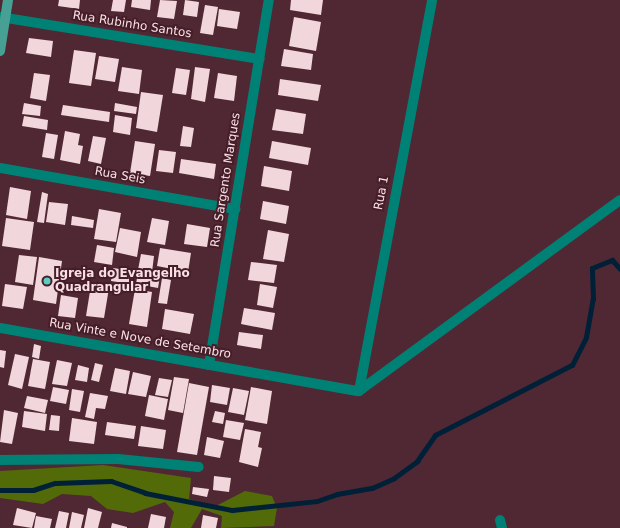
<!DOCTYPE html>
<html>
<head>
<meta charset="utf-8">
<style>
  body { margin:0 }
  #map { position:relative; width:620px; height:528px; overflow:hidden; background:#502833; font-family:"DejaVu Sans",sans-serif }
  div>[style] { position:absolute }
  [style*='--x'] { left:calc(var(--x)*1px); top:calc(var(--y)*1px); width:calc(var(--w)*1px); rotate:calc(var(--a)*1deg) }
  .green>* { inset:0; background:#526a08 }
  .stream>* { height:5px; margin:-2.5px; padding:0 2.5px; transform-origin:2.5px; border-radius:2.5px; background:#002038 }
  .building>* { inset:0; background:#f1d7dc }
  .street>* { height:10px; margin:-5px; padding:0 5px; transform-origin:5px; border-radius:5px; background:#008175 }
  .secondary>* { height:10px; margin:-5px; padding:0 5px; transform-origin:5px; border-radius:5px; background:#47a094 }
  .dots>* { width:11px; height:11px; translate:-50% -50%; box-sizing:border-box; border:2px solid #451e29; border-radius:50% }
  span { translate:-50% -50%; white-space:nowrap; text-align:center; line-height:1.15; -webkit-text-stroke:4px #451e29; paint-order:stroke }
  .street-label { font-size:12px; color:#fae0e5 }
  .poi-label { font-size:12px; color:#fae0e5; font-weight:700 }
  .left { translate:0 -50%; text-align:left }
</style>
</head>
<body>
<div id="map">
  <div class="green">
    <i style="clip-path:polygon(103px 465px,191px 478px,189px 499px,214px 507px,245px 491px,272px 496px,277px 508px,274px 526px,221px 528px,222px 516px,202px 509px,191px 528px,170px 528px,174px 512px,165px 502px,133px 513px,107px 509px,91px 496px,62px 494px,43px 504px,0 498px,0 471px)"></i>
  </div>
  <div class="stream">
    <i style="--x:0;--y:490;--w:33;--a:0"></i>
    <i style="--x:33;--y:490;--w:23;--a:-18"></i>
    <i style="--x:55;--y:483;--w:56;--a:-2"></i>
    <i style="--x:111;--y:481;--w:36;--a:19"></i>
    <i style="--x:145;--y:493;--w:89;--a:11.1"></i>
    <i style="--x:232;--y:510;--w:85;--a:-6"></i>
    <i style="--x:317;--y:501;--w:21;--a:-19"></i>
    <i style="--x:337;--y:494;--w:36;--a:-10"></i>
    <i style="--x:372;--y:488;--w:24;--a:-24"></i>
    <i style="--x:394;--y:478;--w:29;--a:-36"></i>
    <i style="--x:417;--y:461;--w:32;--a:-55"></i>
    <i style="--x:435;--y:435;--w:154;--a:-27.1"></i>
    <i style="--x:572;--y:365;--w:31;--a:-63"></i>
    <i style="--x:586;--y:337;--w:39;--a:-80"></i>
    <i style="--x:593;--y:299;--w:31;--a:-92"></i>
    <i style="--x:592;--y:268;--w:22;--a:-22"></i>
    <i style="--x:612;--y:260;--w:12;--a:48"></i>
  </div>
  <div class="building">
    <i style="clip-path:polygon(59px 0,80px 0,79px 9px,58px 6px)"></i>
    <i style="clip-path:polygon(113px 0,126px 0,124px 12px,111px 11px)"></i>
    <i style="clip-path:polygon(132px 0,151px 0,150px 10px,131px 7px)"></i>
    <i style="clip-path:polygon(160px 0,177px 1px,174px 19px,157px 17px)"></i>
    <i style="clip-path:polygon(185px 0,199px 2px,197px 17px,183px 15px)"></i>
    <i style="clip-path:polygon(291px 0,323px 0,321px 15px,290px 10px)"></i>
    <i style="clip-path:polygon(205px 5px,218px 7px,213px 35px,200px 33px)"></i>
    <i style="clip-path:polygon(219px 9px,240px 12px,237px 29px,217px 26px)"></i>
    <i style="clip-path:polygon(294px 17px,321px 22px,316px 51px,289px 46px)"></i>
    <i style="clip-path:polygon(29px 38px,53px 41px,51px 57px,26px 53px)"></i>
    <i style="clip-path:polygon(284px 49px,313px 54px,311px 70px,281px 66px)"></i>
    <i style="clip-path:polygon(74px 50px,96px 53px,91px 86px,69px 83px)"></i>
    <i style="clip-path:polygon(99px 56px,119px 59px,115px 82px,95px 79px)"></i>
    <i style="clip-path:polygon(122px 67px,142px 70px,139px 94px,118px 91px)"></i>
    <i style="clip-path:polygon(195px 67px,210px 69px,205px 102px,191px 99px)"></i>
    <i style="clip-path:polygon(176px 68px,190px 70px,186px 95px,172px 93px)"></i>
    <i style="clip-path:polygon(34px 73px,50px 75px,46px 101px,30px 98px)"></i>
    <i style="clip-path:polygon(218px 73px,237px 76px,234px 101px,214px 98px)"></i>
    <i style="clip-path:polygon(280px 79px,321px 85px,318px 101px,278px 95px)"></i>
    <i style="clip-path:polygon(141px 92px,163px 95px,157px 132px,136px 128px)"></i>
    <i style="clip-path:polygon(24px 103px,41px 106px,40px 116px,22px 114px)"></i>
    <i style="clip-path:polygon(115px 103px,137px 107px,136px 114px,114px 111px)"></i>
    <i style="clip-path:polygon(63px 105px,110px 112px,109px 122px,61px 115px)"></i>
    <i style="clip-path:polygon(276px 109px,306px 114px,303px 134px,272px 130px)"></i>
    <i style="clip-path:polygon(115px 115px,132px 118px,130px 135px,113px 132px)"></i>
    <i style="clip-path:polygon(24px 116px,48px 120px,47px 130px,22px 126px)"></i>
    <i style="clip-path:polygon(183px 126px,194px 128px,191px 147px,180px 146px)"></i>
    <i style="clip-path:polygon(65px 131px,80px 134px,78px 145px,83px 146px,80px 164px,60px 160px)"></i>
    <i style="clip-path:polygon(46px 133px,58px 135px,54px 159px,42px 157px)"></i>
    <i style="clip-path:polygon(93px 136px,106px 138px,101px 164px,88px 161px)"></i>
    <i style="clip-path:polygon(135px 141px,155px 144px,150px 176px,130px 173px)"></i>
    <i style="clip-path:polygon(272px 141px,311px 148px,308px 165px,269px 158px)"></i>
    <i style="clip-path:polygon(159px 150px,176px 152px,173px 173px,156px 171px)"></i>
    <i style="clip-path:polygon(181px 159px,216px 164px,214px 179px,179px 173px)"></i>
    <i style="clip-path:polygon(264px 166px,292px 171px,289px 191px,261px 186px)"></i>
    <i style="clip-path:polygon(10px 187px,31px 191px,27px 219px,6px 215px)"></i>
    <i style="clip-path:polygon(42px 192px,48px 194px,44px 223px,37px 222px)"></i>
    <i style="clip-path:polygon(263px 201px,289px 206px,286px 224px,260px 219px)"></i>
    <i style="clip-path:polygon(49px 202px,68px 204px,65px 225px,46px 222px)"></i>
    <i style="clip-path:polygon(99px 209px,121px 213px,116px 242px,94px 239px)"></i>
    <i style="clip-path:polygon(72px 216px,94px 220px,93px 228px,71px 225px)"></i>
    <i style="clip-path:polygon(6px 218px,34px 222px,30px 250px,2px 246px)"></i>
    <i style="clip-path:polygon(152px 218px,169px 221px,165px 245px,147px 242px)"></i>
    <i style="clip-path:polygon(187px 224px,210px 228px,207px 247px,184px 244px)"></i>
    <i style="clip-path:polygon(120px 228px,141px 232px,137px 257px,115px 252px)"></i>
    <i style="clip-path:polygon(268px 230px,289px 234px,284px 262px,263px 259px)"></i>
    <i style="clip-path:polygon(97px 245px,114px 248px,112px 265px,94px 262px)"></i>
    <i style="clip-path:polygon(160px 248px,191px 253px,188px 272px,157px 266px)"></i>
    <i style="clip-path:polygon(141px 254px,154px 256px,152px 272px,138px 270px)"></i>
    <i style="clip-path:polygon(19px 255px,37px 257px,33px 285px,15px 282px)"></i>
    <i style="clip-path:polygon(39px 257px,62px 261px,56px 304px,33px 300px)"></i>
    <i style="clip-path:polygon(251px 262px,277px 265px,274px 283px,248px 280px)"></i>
    <i style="clip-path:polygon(113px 268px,133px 271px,131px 284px,111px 281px)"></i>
    <i style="clip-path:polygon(138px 272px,160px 276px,158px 288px,136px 284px)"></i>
    <i style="clip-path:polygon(162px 278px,171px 280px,167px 304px,158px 303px)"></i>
    <i style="clip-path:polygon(5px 284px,27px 287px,23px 309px,2px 306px)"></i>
    <i style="clip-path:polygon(260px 284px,277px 287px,273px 308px,257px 305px)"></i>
    <i style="clip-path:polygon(91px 285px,109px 288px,104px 318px,86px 316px)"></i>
    <i style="clip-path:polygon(135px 289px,152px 292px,147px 327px,129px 324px)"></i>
    <i style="clip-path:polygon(61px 295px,78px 298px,75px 318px,58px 316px)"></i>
    <i style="clip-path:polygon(244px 308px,275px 313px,272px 330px,241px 324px)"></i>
    <i style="clip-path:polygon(165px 309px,194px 314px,190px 334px,162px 329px)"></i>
    <i style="clip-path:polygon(239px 332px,263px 335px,261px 349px,237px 345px)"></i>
    <i style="clip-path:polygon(34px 344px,41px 346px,39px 359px,32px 357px)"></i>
    <i style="clip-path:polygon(0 350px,6px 351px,4px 368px,0 367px)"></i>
    <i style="clip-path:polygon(15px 354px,29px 357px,22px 389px,8px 385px)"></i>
    <i style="clip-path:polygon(33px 359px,50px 362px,45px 389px,28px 386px)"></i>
    <i style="clip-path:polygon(57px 360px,72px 363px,67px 386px,52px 384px)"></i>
    <i style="clip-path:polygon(95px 363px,103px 365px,99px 382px,91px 380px)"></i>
    <i style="clip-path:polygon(78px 365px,89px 368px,87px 382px,75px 380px)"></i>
    <i style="clip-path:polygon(115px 368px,130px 371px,126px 394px,110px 391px)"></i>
    <i style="clip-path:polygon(133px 372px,151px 376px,146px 397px,128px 394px)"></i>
    <i style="clip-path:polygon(174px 377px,189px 379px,183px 413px,168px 410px)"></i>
    <i style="clip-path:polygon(159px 378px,172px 380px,168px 397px,155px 395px)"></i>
    <i style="clip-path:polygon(189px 383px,209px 387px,197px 455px,177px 452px)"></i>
    <i style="clip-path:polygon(212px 385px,230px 388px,227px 405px,210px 402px)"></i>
    <i style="clip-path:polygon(53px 387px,69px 390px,66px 404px,50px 401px)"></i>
    <i style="clip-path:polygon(251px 387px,272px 391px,267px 424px,245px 420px)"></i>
    <i style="clip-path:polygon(233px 388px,249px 391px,244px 415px,228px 412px)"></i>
    <i style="clip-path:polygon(72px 389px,84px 391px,80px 412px,69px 410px)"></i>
    <i style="clip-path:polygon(90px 393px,108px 396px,105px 409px,96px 408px,94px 419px,85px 417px)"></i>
    <i style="clip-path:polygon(149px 395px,168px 399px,164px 420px,145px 416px)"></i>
    <i style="clip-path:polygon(27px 396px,48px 400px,45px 413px,24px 408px)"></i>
    <i style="clip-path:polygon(4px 410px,18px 413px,12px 444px,0 442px)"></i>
    <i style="clip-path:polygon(24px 411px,47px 414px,45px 431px,22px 427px)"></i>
    <i style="clip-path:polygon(215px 411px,225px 413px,223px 424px,212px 422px)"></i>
    <i style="clip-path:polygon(51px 415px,60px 416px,59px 431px,49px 430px)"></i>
    <i style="clip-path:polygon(72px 418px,97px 422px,94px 444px,69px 441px)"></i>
    <i style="clip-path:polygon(226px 420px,244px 423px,240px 440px,223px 437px)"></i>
    <i style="clip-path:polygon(107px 422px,136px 426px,134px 439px,105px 435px)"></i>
    <i style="clip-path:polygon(141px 426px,166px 430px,163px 449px,138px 446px)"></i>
    <i style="clip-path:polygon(245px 429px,261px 432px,258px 447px,262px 448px,258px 467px,239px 462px)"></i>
    <i style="clip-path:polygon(207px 437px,224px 441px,220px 458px,204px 455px)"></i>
    <i style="clip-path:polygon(214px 476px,231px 478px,229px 492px,213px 490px)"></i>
    <i style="clip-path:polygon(193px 487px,209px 489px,207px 497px,192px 494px)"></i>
    <i style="clip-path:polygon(17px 508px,36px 513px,32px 528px,13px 525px)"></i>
    <i style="clip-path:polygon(88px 508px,102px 512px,98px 528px,84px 528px)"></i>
    <i style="clip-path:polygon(59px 511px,69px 513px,66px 528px,55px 528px)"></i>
    <i style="clip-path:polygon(72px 512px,84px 515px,81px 528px,69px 528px)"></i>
    <i style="clip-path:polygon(151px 514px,166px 517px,164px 528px,148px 528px)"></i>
    <i style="clip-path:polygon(203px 515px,218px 518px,216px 528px,201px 528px)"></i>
    <i style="clip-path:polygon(36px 516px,52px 519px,50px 528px,34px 528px)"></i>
    <i style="clip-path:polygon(112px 523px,127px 527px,127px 528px,111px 528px)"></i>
  </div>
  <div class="street">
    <i style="--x:0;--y:17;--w:263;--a:9.2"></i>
    <i style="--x:0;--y:168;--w:239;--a:9.9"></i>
    <i style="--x:0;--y:328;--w:364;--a:10"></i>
    <i style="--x:359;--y:391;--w:323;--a:-36.2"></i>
    <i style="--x:209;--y:365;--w:370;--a:-80.7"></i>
    <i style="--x:359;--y:391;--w:398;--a:-79.4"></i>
    <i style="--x:0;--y:460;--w:118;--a:-0.5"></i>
    <i style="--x:118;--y:459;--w:81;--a:5.6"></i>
    <i style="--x:500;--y:520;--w:8;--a:76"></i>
  </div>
  <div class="secondary">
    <i style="--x:0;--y:51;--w:52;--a:-81.1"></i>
  </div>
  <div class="dots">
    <i style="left:47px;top:281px;background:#59cebf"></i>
  </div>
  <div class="street-label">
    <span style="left:132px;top:25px;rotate:9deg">Rua Rubinho Santos</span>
    <span style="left:120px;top:176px;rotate:10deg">Rua Seis</span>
    <span style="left:226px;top:180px;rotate:-81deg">Rua Sargento Marques</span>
    <span style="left:382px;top:193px;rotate:-79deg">Rua 1</span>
    <span style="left:140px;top:339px;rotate:10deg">Rua Vinte e Nove de Setembro</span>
  </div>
  <div class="poi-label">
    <span class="left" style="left:55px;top:281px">Igreja do Evangelho<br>Quadrangular</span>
  </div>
</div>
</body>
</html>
